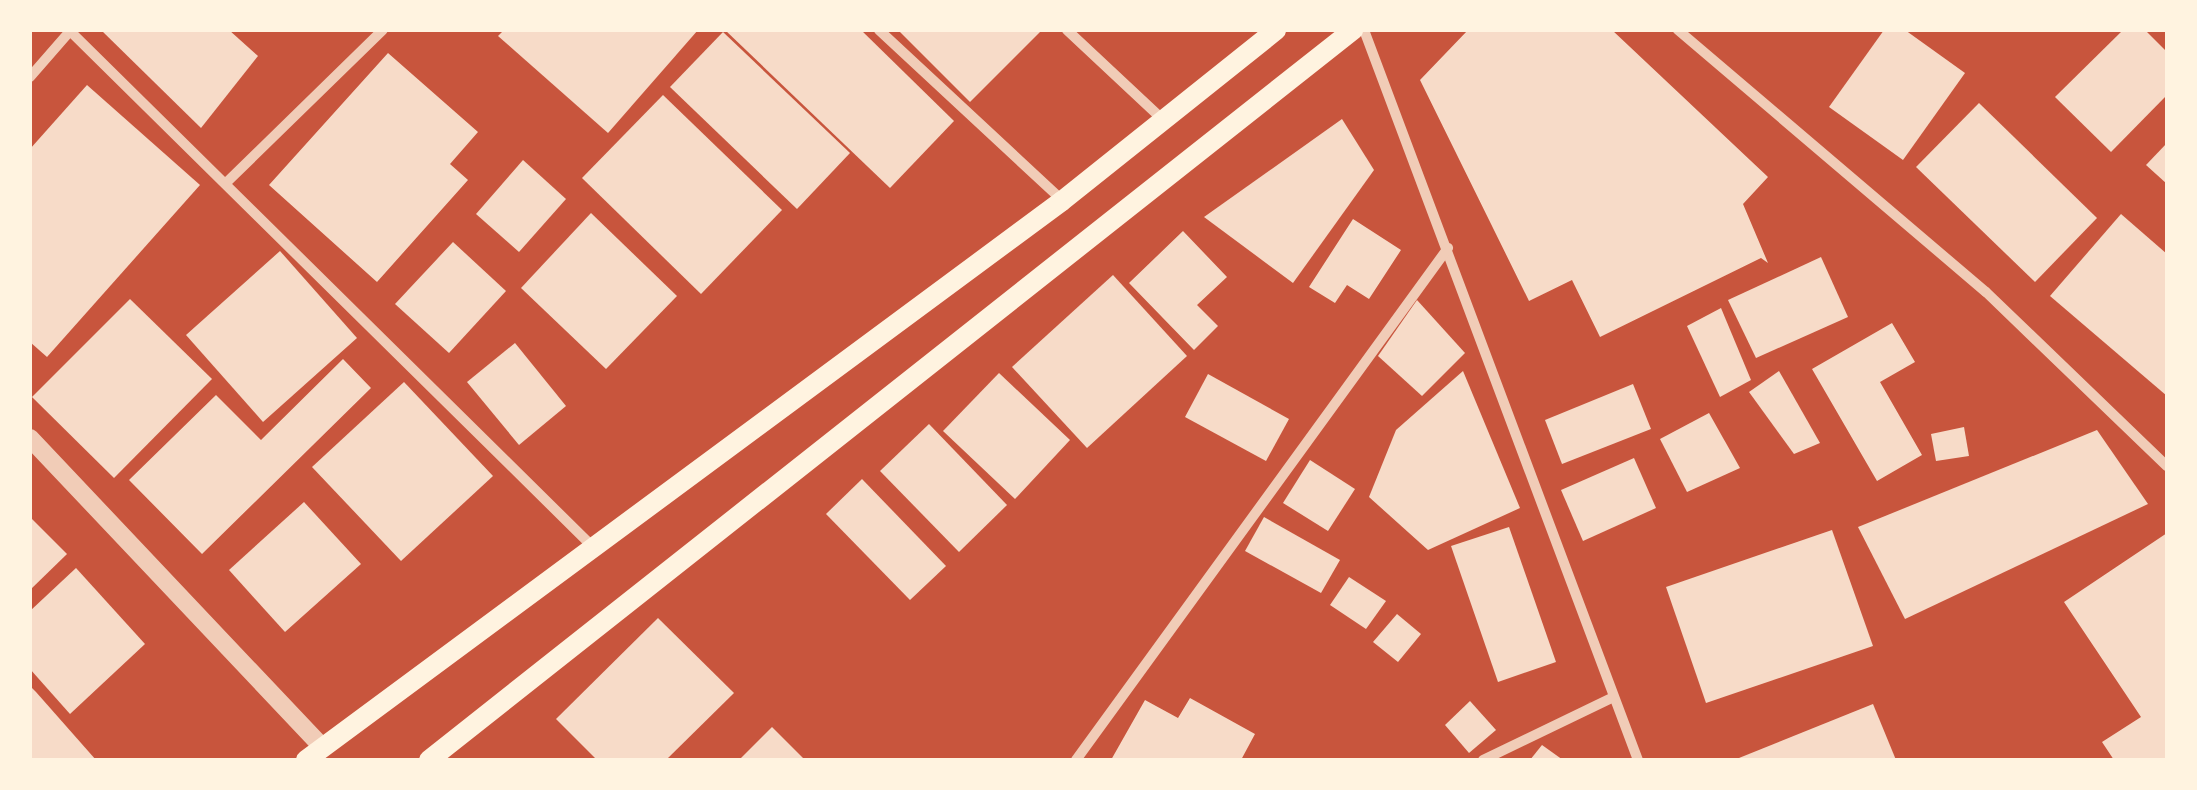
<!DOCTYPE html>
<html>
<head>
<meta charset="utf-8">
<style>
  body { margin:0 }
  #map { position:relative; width:2197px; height:790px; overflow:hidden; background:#c8553d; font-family:Georgia,serif }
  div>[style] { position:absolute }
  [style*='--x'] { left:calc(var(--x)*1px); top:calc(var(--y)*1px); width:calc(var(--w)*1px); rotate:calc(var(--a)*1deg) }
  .building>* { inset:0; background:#f7dbc8 }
  .minor>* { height:10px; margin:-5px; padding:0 5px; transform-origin:5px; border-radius:5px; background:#f1ccb7 }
  .tertiary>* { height:18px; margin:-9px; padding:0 9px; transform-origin:9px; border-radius:9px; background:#f1ccb7 }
  .secondary>* { height:20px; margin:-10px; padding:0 10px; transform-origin:10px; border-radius:10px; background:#fff3e0 }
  span { translate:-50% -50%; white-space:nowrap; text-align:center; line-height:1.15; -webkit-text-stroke:8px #fff3e0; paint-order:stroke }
  .frame { position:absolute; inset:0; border:32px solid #fff3e0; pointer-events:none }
</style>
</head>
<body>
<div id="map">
  <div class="building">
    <i style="clip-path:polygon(101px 30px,229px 30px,258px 56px,201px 128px)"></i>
    <i style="clip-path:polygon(504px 30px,698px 30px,608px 133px,498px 36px)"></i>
    <i style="clip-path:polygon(725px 30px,861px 30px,954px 121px,890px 188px)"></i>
    <i style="clip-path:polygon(898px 30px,1042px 30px,970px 102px)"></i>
    <i style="clip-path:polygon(1468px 30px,1612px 30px,1768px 177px,1743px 204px,1768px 263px,1761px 258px,1600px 337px,1572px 280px,1529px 301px,1420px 80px)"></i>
    <i style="clip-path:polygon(1884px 30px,1905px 30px,1965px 73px,1903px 160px,1829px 107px)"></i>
    <i style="clip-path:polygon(2123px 30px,2145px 30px,2167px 52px,2167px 95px,2111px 152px,2055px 97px)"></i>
    <i style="clip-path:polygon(723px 32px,850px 153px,797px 209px,670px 87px)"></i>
    <i style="clip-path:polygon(388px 53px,478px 132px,450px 164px,468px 180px,377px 282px,269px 185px)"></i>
    <i style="clip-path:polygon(87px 85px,200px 185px,47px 357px,30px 342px,30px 149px)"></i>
    <i style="clip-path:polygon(663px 95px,782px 210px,701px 294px,582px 178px)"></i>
    <i style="clip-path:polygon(1979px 103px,2097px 218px,2035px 282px,1916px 167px)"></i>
    <i style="clip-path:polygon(1342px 119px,1374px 170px,1293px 283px,1204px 217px)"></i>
    <i style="clip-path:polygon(2167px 143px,2167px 184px,2146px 165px)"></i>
    <i style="clip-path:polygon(523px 160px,566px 199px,519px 252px,476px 214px)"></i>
    <i style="clip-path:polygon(591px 213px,677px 296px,606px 369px,521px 288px)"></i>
    <i style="clip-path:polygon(2121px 214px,2167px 254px,2167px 396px,2050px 296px)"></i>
    <i style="clip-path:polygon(1353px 219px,1401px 250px,1369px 299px,1347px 285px,1335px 303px,1309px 287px)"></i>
    <i style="clip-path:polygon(1183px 231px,1227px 277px,1197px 305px,1218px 326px,1194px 350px,1129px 283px)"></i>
    <i style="clip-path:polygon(453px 242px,506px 291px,449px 353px,395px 304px)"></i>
    <i style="clip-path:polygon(280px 251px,357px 338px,263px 422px,186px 335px)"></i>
    <i style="clip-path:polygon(1821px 257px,1848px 317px,1756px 358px,1728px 300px)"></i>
    <i style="clip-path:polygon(1113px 275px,1187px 356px,1087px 448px,1012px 367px)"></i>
    <i style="clip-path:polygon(130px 299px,212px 379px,114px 478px,32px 397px)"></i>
    <i style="clip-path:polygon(1417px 300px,1465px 353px,1422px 396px,1378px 356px)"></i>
    <i style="clip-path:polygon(1721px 308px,1751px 380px,1720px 397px,1687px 326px)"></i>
    <i style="clip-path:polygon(1892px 323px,1915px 362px,1880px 382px,1922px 455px,1877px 481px,1812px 369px)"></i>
    <i style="clip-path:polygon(515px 343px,566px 406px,519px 445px,467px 382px)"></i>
    <i style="clip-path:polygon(343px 359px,371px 388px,202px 554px,129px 480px,216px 395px,261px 440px)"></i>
    <i style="clip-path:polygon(1463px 371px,1520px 508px,1428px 550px,1369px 497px,1396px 430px)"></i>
    <i style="clip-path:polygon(1779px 371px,1820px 443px,1794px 454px,1749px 392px)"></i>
    <i style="clip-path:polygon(999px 373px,1070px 440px,1015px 499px,943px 431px)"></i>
    <i style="clip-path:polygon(1208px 374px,1289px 419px,1266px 461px,1185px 417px)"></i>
    <i style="clip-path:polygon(404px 382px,493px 476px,401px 561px,312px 467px)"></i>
    <i style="clip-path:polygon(1633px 384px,1651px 429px,1562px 464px,1545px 420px)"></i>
    <i style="clip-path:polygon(1709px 413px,1740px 468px,1687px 492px,1660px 439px)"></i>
    <i style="clip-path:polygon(929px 424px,1007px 505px,959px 552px,880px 471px)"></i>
    <i style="clip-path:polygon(1964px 427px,1969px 456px,1936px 461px,1931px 434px)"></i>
    <i style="clip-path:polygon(2097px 430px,2148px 504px,1905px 619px,1858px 527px)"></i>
    <i style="clip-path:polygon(1634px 458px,1656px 508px,1583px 541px,1561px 490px)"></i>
    <i style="clip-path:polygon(1310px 460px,1355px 489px,1328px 531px,1283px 503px)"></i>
    <i style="clip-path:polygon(862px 479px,946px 566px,910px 600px,826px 514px)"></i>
    <i style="clip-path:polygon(304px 502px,361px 564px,285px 632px,229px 570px)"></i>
    <i style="clip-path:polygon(30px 517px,67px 554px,30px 590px)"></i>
    <i style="clip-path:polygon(1264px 517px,1340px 560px,1321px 593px,1245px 551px)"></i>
    <i style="clip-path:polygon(1509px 527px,1556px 662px,1498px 682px,1451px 546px)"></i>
    <i style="clip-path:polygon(1832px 530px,1873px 646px,1706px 703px,1666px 587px)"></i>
    <i style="clip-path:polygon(2167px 533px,2167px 760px,2114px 760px,2102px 742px,2141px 717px,2064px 602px)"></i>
    <i style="clip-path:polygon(76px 568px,145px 644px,70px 714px,30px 669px,30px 611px)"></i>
    <i style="clip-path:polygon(1349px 577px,1386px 601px,1366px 629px,1330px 605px)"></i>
    <i style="clip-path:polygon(1397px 614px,1421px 634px,1398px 662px,1373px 642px)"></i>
    <i style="clip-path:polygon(658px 618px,734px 693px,666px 760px,597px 760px,556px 719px)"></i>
    <i style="clip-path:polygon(30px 686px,36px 692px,96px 760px,30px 760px)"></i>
    <i style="clip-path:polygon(1190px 698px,1255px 734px,1241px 760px,1111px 760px,1145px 700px,1178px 718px)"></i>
    <i style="clip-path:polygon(1470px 701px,1496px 730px,1469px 753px,1445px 725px)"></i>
    <i style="clip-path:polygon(1873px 704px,1896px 760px,1734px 760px)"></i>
    <i style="clip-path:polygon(772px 727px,805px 760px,739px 760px)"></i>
    <i style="clip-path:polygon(1542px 745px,1563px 760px,1530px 760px)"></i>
  </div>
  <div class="minor">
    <i style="--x:879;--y:30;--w:250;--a:42.9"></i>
    <i style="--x:1067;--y:30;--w:127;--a:43.1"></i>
    <i style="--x:1364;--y:30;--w:780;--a:69.43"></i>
    <i style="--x:1678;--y:30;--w:404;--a:40.4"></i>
    <i style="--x:1986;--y:292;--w:251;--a:43.9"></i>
    <i style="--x:70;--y:31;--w:732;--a:44.61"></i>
    <i style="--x:30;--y:77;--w:62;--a:-48.9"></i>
    <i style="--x:228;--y:181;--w:216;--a:-44.3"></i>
    <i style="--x:1076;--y:760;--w:633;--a:-54"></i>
    <i style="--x:1483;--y:760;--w:145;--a:-25.7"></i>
  </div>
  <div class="tertiary">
    <i style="--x:30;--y:438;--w:425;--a:46.6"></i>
  </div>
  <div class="secondary">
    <i style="--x:306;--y:760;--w:940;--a:-36.48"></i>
    <i style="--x:1062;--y:201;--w:274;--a:-38.6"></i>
    <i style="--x:429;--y:760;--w:1178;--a:-38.31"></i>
  </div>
  <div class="frame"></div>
</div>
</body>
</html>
